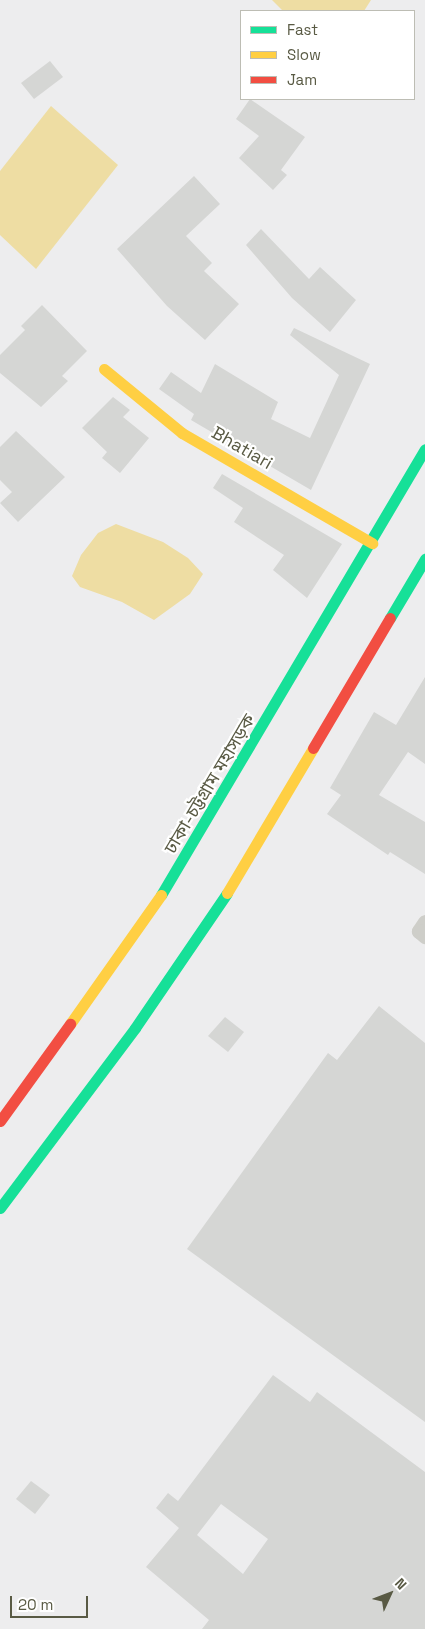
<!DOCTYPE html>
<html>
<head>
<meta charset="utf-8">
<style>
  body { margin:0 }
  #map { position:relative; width:425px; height:1629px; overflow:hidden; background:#ededee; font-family:"Space Grotesk","Noto Sans Bengali",sans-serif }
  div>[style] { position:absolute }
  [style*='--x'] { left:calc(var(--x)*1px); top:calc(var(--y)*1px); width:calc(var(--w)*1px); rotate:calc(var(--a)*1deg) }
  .water>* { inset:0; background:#eedda3 }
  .building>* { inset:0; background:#d5d6d4 }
  .lane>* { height:15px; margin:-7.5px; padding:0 7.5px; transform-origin:7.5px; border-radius:7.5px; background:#cecec9 }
  .fast>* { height:11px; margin:-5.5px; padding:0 5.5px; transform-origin:5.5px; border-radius:5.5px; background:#16e098 }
  .slow>* { height:11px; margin:-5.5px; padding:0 5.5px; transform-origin:5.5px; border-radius:5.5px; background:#ffcf43 }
  .jam>* { height:11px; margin:-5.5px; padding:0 5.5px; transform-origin:5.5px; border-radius:5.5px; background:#f24e42 }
  span { translate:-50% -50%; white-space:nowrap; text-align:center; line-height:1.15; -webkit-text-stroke:4.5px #fff; paint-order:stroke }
  .street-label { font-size:18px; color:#595a44 }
  .legend { position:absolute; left:240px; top:10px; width:175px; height:90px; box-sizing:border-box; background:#fff; border:1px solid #bdbdb4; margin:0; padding:6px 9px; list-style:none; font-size:15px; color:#595a44 }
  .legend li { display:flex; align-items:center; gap:10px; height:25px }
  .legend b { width:25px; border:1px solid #bdbdb4 }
  .north { position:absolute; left:365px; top:1569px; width:50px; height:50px; -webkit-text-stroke:4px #fff; paint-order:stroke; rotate:47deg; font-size:14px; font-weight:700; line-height:20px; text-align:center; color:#595a44 }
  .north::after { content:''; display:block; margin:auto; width:18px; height:22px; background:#595a44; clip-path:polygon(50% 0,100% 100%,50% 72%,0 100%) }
  .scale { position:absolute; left:10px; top:1596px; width:78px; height:22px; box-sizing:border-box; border:2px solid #595a44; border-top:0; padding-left:6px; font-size:15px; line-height:18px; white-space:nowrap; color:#595a44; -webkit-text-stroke:4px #fff; paint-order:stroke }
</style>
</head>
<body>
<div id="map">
  <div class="water">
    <i style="clip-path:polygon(272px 0,371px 0,364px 11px,283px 11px)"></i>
    <i style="clip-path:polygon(51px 106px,118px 165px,36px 269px,0 235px,0 171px)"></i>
    <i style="clip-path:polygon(116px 524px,163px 542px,188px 558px,203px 574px,190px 594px,154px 620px,122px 602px,80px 587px,72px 576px,81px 555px,98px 533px)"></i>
  </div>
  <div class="building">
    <i style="clip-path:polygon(50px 61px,63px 77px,34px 99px,21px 83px)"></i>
    <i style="clip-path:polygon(250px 99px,305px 137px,281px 170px,287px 175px,273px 190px,239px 158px,259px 136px,236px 119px)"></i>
    <i style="clip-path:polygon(194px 176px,220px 204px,186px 236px,212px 263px,204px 271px,239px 304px,205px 340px,167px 306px,117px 249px)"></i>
    <i style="clip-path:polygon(261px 229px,309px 279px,320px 267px,356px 300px,330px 332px,292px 298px,246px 245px)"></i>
    <i style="clip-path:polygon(42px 305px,87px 351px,62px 376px,68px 381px,41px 407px,0 373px,0 355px,25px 330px,21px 326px)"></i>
    <i style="clip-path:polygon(294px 328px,370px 364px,311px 490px,191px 420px,194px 414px,159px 389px,171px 372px,201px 393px,215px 364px,278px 402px,271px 419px,310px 438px,339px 375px,290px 335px)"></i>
    <i style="clip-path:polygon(113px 397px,130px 410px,123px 417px,149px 438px,120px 473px,102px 458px,107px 452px,82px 428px)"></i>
    <i style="clip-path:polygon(16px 431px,65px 477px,18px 522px,0 503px,12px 492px,0 480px,0 447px)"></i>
    <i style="clip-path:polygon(222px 474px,342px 544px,307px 598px,273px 570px,284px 555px,234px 522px,243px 508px,213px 488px)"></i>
    <i style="clip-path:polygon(425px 677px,425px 764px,408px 752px,379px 795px,425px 822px,425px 874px,390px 852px,388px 855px,327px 814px,341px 795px,330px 788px,374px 712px,396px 725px)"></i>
    <i style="clip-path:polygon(379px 1006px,425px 1043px,425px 1422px,187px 1249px,328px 1053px,337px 1060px)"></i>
    <i style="clip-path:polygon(225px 1017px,244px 1032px,228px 1052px,208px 1036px)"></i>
    <i style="clip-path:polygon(evenodd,273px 1375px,310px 1402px,317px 1392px,425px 1472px,425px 1629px,202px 1629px,209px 1620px,146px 1567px,179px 1528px,156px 1508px,168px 1493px,178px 1501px,273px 1375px,221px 1504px,268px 1539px,243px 1574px,197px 1535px,221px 1504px)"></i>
    <i style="clip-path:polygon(31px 1481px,50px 1495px,35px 1514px,16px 1499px)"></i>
  </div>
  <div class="lane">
    <i style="--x:425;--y:922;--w:11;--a:124"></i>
    <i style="--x:419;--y:931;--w:8;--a:40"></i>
  </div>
  <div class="fast">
    <i style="--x:390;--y:618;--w:69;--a:-59.3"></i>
    <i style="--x:161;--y:895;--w:518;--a:-59.38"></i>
    <i style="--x:0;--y:1208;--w:225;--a:-53.1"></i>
    <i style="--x:135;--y:1028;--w:163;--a:-55.7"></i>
  </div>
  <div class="slow">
    <i style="--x:104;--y:369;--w:101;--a:39.4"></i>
    <i style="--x:182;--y:433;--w:220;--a:30.1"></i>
    <i style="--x:227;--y:893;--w:169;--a:-59.3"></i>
    <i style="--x:70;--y:1024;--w:158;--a:-54.8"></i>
  </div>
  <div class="jam">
    <i style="--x:313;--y:748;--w:151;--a:-59.4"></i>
    <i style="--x:0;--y:1121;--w:120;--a:-54.2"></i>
  </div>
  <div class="street-label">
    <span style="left:242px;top:448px;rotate:30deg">Bhatiari</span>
    <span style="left:210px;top:784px;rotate:-59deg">ঢাকা-চট্টগ্রাম মহাসড়ক</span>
  </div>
  <ul class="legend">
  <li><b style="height:6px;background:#16e098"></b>Fast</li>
  <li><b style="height:6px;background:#ffcf43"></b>Slow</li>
  <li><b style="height:6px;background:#f24e42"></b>Jam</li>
  </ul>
  <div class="north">N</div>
  <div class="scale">20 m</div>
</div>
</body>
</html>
